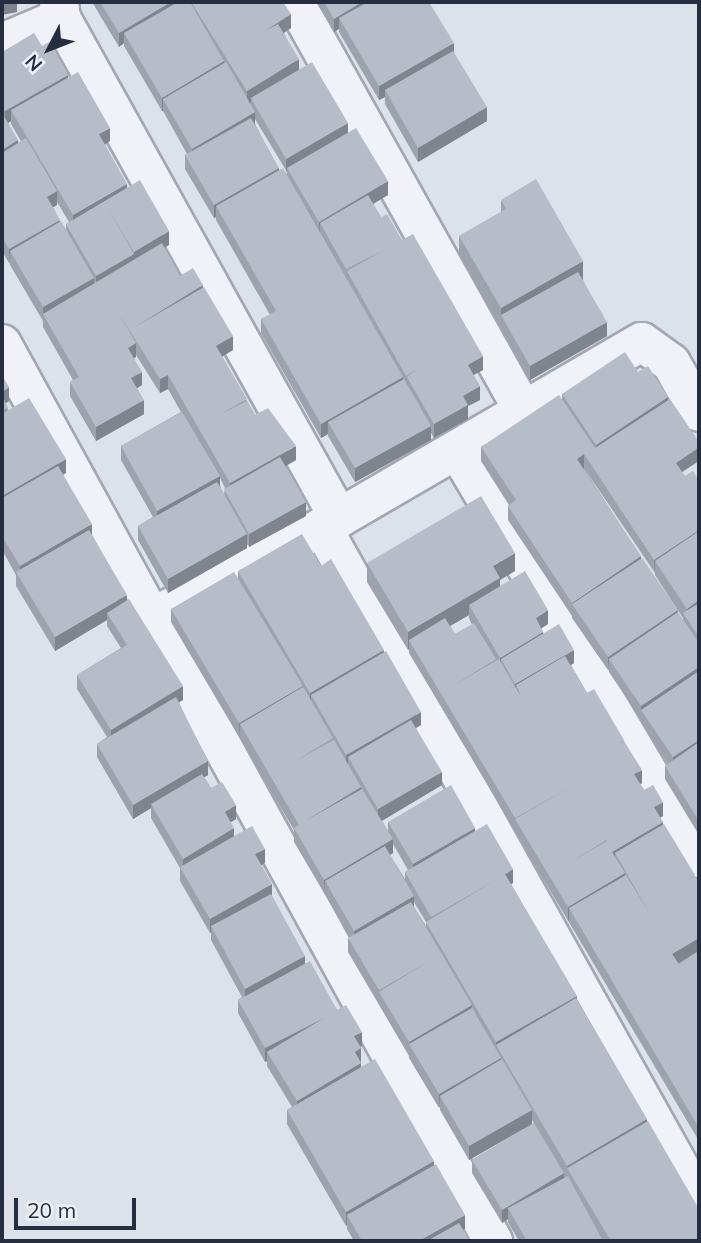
<!DOCTYPE html>
<html>
<head>
<meta charset="utf-8">
<style>
  body { margin:0 }
  #map { position:relative; width:701px; height:1243px; overflow:hidden; background:#dde1e9; font-family:Mulish,sans-serif }
  div>[style] { position:absolute }
  [style*='--x'] { left:calc(var(--x)*1px); top:calc(var(--y)*1px); width:calc(var(--w)*1px); rotate:calc(var(--a)*1deg) }
  .roads { filter:drop-shadow(2px 0 #a2a7b3) drop-shadow(-2px 0 #a2a7b3) drop-shadow(0 2px #a2a7b3) drop-shadow(0 -2px #a2a7b3) }
  .minor>* { height:38px; margin:-19px; padding:0 19px; transform-origin:19px; border-radius:19px; background:#f0f2f7 }
  .wall>* { inset:0; background:#9da2ad }
  .shaded-wall>* { inset:0; background:#80848d }
  .building>* { inset:0; background:#b7bcc9 }
  span { translate:-50% -50%; white-space:nowrap; text-align:center; line-height:1.15; -webkit-text-stroke:6px #edf0f6; paint-order:stroke }
  .frame { position:absolute; inset:0; border:4px solid #252d41; pointer-events:none }
  .north { position:absolute; left:14px; top:14px; width:70px; height:70px; -webkit-text-stroke:5px #edf0f6; paint-order:stroke; rotate:228deg; font-size:19px; font-weight:700; line-height:28px; text-align:center; color:#252d41 }
  .north::after { content:''; display:block; margin:auto; width:24px; height:32px; background:#252d41; clip-path:polygon(50% 0,100% 100%,50% 72%,0 100%) }
  .scale { position:absolute; left:14px; top:1198px; width:122px; height:32px; box-sizing:border-box; border:4px solid #252d41; border-top:0; padding-left:9px; font-size:21px; line-height:24px; white-space:nowrap; color:#252d41; -webkit-text-stroke:5px #edf0f6; paint-order:stroke }
</style>
</head>
<body>
<div id="map">
  <div class="roads">
    <div class="minor">
      <i style="--x:59;--y:2;--w:16;--a:83"></i>
      <i style="--x:61;--y:18;--w:572;--a:60.93"></i>
      <i style="--x:295;--y:2;--w:469;--a:60.8"></i>
      <i style="--x:2;--y:43;--w:64;--a:-23"></i>
      <i style="--x:2;--y:344;--w:1023;--a:61.3"></i>
      <i style="--x:458;--y:451;--w:473;--a:59.4"></i>
      <i style="--x:322;--y:527;--w:773;--a:60.82"></i>
      <i style="--x:153;--y:617;--w:211;--a:-28"></i>
      <i style="--x:339;--y:518;--w:350;--a:-30.2"></i>
      <i style="--x:642;--y:342;--w:36;--a:36"></i>
      <i style="--x:671;--y:363;--w:56;--a:60.3"></i>
    </div>
  </div>
  <div class="wall">
    <i style="clip-path:polygon(evenodd,92px 2px,283px 2px,291px 28px,284px 33px,299px 69px,348px 132px,388px 195px,373px 204px,381px 217px,402px 240px,483px 370px,473px 375px,480px 400px,468px 406px,468px 419px,434px 438px,431px 433px,431px 440px,355px 482px,328px 436px,328px 434px,321px 438px,261px 333px,261px 319px,270px 315px,216px 220px,216px 217px,214px 218px,185px 169px,185px 155px,187px 154px,163px 111px,162px 111px,124px 46px,124px 43px,119px 47px,92px 2px,255px 119px,287px 172px,287px 174px,279px 170px,255px 124px,255px 119px)"></i>
    <i style="clip-path:polygon(316px 2px,429px 2px,487px 121px,418px 162px,385px 104px,385px 97px,379px 100px,339px 32px,339px 29px,334px 32px)"></i>
    <i style="clip-path:polygon(evenodd,42px 46px,68px 77px,110px 141px,105px 145px,127px 188px,169px 245px,164px 248px,180px 276px,203px 288px,233px 350px,222px 357px,247px 401px,255px 415px,296px 460px,286px 466px,306px 516px,249px 547px,247px 544px,247px 548px,168px 593px,138px 540px,138px 526px,153px 517px,121px 460px,121px 446px,181px 412px,168px 389px,160px 393px,136px 355px,136px 357px,134px 358px,142px 385px,137px 388px,144px 414px,96px 441px,70px 396px,70px 382px,73px 380px,43px 327px,43px 321px,10px 265px,10px 263px,9px 263px,2px 251px,2px 52px,42px 46px,11px 121px,11px 124px,21px 141px,18px 143px,8px 123px,11px 121px,42px 46px,57px 202px,69px 222px,66px 224px,66px 229px,60px 222px,53px 207px,57px 205px,57px 202px,42px 46px,220px 478px,225px 488px,224px 495px,220px 486px,220px 478px)"></i>
    <i style="clip-path:polygon(501px 200px,583px 280px,607px 336px,530px 380px,459px 254px,459px 236px,501px 212px)"></i>
    <i style="clip-path:polygon(evenodd,638px 372px,668px 400px,682px 472px,685px 476px,699px 481px,699px 835px,665px 779px,665px 766px,668px 763px,641px 723px,641px 720px,609px 672px,609px 670px,608px 670px,572px 618px,572px 616px,508px 520px,508px 506px,509px 505px,481px 461px,481px 447px,562px 399px,562px 394px,638px 372px,584px 468px,655px 573px,655px 575px,683px 618px,683px 620px,641px 558px,584px 468px)"></i>
    <i style="clip-path:polygon(2px 375px,9px 401px,6px 403px,8px 410px,66px 473px,63px 475px,92px 535px,183px 700px,179px 702px,208px 775px,204px 777px,211px 788px,236px 819px,230px 822px,234px 836px,265px 863px,261px 865px,272px 896px,305px 964px,362px 1046px,361px 1046px,361px 1067px,434px 1165px,465px 1229px,463px 1230px,470px 1241px,354px 1241px,347px 1229px,347px 1225px,346px 1226px,287px 1124px,287px 1110px,292px 1107px,267px 1066px,267px 1061px,265px 1062px,238px 1013px,238px 1000px,242px 997px,211px 940px,211px 932px,210px 933px,180px 881px,180px 868px,151px 818px,151px 808px,133px 819px,97px 757px,97px 744px,107px 737px,77px 689px,77px 675px,121px 648px,107px 626px,107px 620px,55px 651px,16px 586px,16px 575px,2px 550px)"></i>
    <i style="clip-path:polygon(evenodd,367px 563px,515px 571px,500px 580px,500px 586px,548px 624px,541px 628px,543px 634px,574px 663px,571px 665px,587px 693px,624px 741px,642px 783px,640px 784px,663px 816px,660px 818px,663px 825px,699px 884px,699px 951px,678px 964px,699px 952px,699px 1141px,409px 653px,409px 649px,408px 650px,367px 582px,367px 563px,469px 615px,469px 618px,472px 625px,455px 634px,450px 626px,469px 615px)"></i>
    <i style="clip-path:polygon(evenodd,321px 566px,384px 653px,421px 725px,416px 728px,442px 785px,382px 821px,388px 831px,388px 822px,475px 831px,513px 883px,511px 884px,647px 1121px,699px 1241px,519px 1241px,508px 1222px,508px 1219px,502px 1223px,472px 1173px,472px 1160px,534px 1123px,532px 1120px,532px 1124px,469px 1160px,440px 1110px,440px 1107px,439px 1108px,409px 1058px,409px 1055px,409px 1056px,348px 952px,348px 938px,350px 937px,294px 842px,294px 830px,171px 622px,171px 609px,238px 578px,238px 571px,321px 566px,393px 844px,408px 870px,405px 872px,405px 879px,390px 855px,393px 853px,393px 844px,321px 566px,414px 902px,426px 922px,426px 926px,414px 907px,414px 902px)"></i>
  </div>
  <div class="shaded-wall">
    <i style="clip-path:polygon(2px 2px,17px 2px,17px 12px,2px 15px)"></i>
    <i style="clip-path:polygon(171px 2px,181px 2px,124px 33px,124px 43px,119px 47px,119px 33px)"></i>
    <i style="clip-path:polygon(362px 2px,386px 2px,339px 18px,339px 29px,334px 32px,334px 19px)"></i>
    <i style="clip-path:polygon(291px 14px,291px 28px,265px 45px,265px 31px)"></i>
    <i style="clip-path:polygon(454px 43px,454px 57px,385px 90px,385px 97px,379px 100px,379px 86px)"></i>
    <i style="clip-path:polygon(299px 59px,299px 73px,251px 98px,251px 102px,247px 104px,247px 91px)"></i>
    <i style="clip-path:polygon(224px 61px,224px 75px,163px 99px,163px 111px,162px 111px,162px 98px)"></i>
    <i style="clip-path:polygon(68px 75px,68px 88px,11px 110px,11px 121px,5px 125px,5px 111px)"></i>
    <i style="clip-path:polygon(487px 107px,487px 121px,418px 162px,418px 148px)"></i>
    <i style="clip-path:polygon(255px 112px,255px 126px,192px 162px,192px 149px)"></i>
    <i style="clip-path:polygon(348px 123px,348px 136px,287px 168px,286px 173px,286px 159px)"></i>
    <i style="clip-path:polygon(110px 128px,110px 141px,99px 148px,99px 134px)"></i>
    <i style="clip-path:polygon(18px 140px,18px 154px,2px 163px,2px 150px)"></i>
    <i style="clip-path:polygon(279px 168px,279px 182px,216px 206px,216px 217px,214px 218px,214px 205px)"></i>
    <i style="clip-path:polygon(388px 181px,388px 195px,325px 232px,320px 223px,319px 235px,319px 222px)"></i>
    <i style="clip-path:polygon(127px 184px,127px 198px,73px 229px,73px 215px)"></i>
    <i style="clip-path:polygon(57px 191px,57px 205px,47px 211px,47px 197px)"></i>
    <i style="clip-path:polygon(60px 220px,60px 234px,10px 251px,9px 263px,9px 249px)"></i>
    <i style="clip-path:polygon(169px 231px,169px 245px,134px 265px,134px 252px)"></i>
    <i style="clip-path:polygon(134px 254px,134px 268px,96px 290px,96px 276px)"></i>
    <i style="clip-path:polygon(583px 261px,583px 280px,501px 315px,501px 326px,501px 308px)"></i>
    <i style="clip-path:polygon(94px 278px,94px 292px,43px 314px,43px 321px,43px 307px)"></i>
    <i style="clip-path:polygon(203px 285px,203px 299px,133px 328px)"></i>
    <i style="clip-path:polygon(607px 322px,607px 336px,530px 380px,530px 366px)"></i>
    <i style="clip-path:polygon(233px 336px,233px 350px,216px 360px,216px 346px)"></i>
    <i style="clip-path:polygon(136px 343px,136px 357px,128px 362px,128px 348px)"></i>
    <i style="clip-path:polygon(483px 356px,483px 370px,468px 378px,468px 365px)"></i>
    <i style="clip-path:polygon(142px 372px,142px 385px,131px 392px,131px 378px)"></i>
    <i style="clip-path:polygon(168px 375px,168px 389px,160px 393px,160px 379px)"></i>
    <i style="clip-path:polygon(403px 377px,403px 391px,328px 422px,328px 434px,321px 438px,321px 424px)"></i>
    <i style="clip-path:polygon(480px 386px,480px 400px,468px 406px,468px 419px,434px 438px,434px 424px,463px 396px)"></i>
    <i style="clip-path:polygon(9px 387px,9px 401px,2px 405px,2px 392px)"></i>
    <i style="clip-path:polygon(668px 397px,668px 411px,596px 459px,596px 445px)"></i>
    <i style="clip-path:polygon(144px 400px,144px 414px,96px 441px,96px 427px)"></i>
    <i style="clip-path:polygon(431px 426px,431px 440px,355px 482px,355px 468px)"></i>
    <i style="clip-path:polygon(296px 446px,296px 460px,230px 497px,230px 483px)"></i>
    <i style="clip-path:polygon(699px 447px,699px 461px,676px 476px,676px 463px)"></i>
    <i style="clip-path:polygon(584px 454px,584px 468px,577px 473px,577px 459px)"></i>
    <i style="clip-path:polygon(66px 459px,66px 473px,2px 510px,2px 496px)"></i>
    <i style="clip-path:polygon(220px 476px,220px 490px,157px 525px,157px 511px)"></i>
    <i style="clip-path:polygon(306px 502px,306px 516px,249px 547px,249px 534px)"></i>
    <i style="clip-path:polygon(92px 524px,92px 538px,20px 577px,20px 566px)"></i>
    <i style="clip-path:polygon(699px 530px,699px 543px,655px 561px,654px 573px,654px 560px)"></i>
    <i style="clip-path:polygon(247px 534px,247px 548px,168px 593px,168px 579px)"></i>
    <i style="clip-path:polygon(515px 553px,515px 571px,500px 580px,500px 596px,469px 605px,469px 615px,414px 647px,409px 640px,409px 649px,408px 650px,408px 632px,493px 566px)"></i>
    <i style="clip-path:polygon(641px 556px,641px 569px,572px 604px,572px 616px,572px 603px)"></i>
    <i style="clip-path:polygon(127px 595px,127px 608px,107px 613px,107px 620px,55px 651px,55px 637px)"></i>
    <i style="clip-path:polygon(699px 600px,699px 614px,687px 618px,687px 609px)"></i>
    <i style="clip-path:polygon(548px 610px,548px 624px,536px 632px,536px 618px)"></i>
    <i style="clip-path:polygon(678px 610px,678px 624px,609px 659px,608px 670px,608px 657px)"></i>
    <i style="clip-path:polygon(543px 632px,543px 646px,501px 659px,500px 672px,500px 658px)"></i>
    <i style="clip-path:polygon(384px 650px,384px 663px,311px 695px,311px 706px,310px 707px,310px 693px)"></i>
    <i style="clip-path:polygon(574px 650px,574px 663px,520px 695px,516px 685px,515px 698px,515px 684px)"></i>
    <i style="clip-path:polygon(699px 667px,699px 681px,641px 710px,641px 720px,641px 706px)"></i>
    <i style="clip-path:polygon(183px 686px,183px 700px,111px 744px,111px 730px)"></i>
    <i style="clip-path:polygon(303px 686px,303px 700px,240px 724px,239px 737px,239px 723px)"></i>
    <i style="clip-path:polygon(421px 712px,421px 725px,353px 765px,348px 757px,348px 768px,346px 769px,346px 755px)"></i>
    <i style="clip-path:polygon(699px 740px,699px 753px,673px 771px,673px 757px)"></i>
    <i style="clip-path:polygon(208px 761px,208px 775px,152px 807px,151px 804px,151px 808px,133px 819px,133px 805px)"></i>
    <i style="clip-path:polygon(642px 770px,642px 783px,634px 788px,634px 774px)"></i>
    <i style="clip-path:polygon(442px 772px,442px 785px,378px 823px,378px 809px)"></i>
    <i style="clip-path:polygon(361px 787px,361px 800px,305px 821px)"></i>
    <i style="clip-path:polygon(663px 802px,663px 816px,654px 821px,654px 807px)"></i>
    <i style="clip-path:polygon(236px 805px,236px 819px,225px 826px,225px 812px)"></i>
    <i style="clip-path:polygon(663px 822px,663px 836px,615px 853px,615px 864px,612px 852px)"></i>
    <i style="clip-path:polygon(234px 828px,234px 842px,183px 873px,183px 859px)"></i>
    <i style="clip-path:polygon(475px 828px,475px 841px,413px 878px,413px 864px)"></i>
    <i style="clip-path:polygon(393px 839px,393px 853px,330px 890px,325px 881px,324px 893px,324px 880px)"></i>
    <i style="clip-path:polygon(265px 849px,265px 863px,255px 868px,255px 854px)"></i>
    <i style="clip-path:polygon(513px 869px,513px 883px,505px 888px,505px 874px)"></i>
    <i style="clip-path:polygon(625px 873px,625px 887px,569px 908px,569px 920px,568px 921px,568px 907px)"></i>
    <i style="clip-path:polygon(272px 884px,272px 898px,211px 926px,211px 932px,210px 933px,210px 919px)"></i>
    <i style="clip-path:polygon(414px 896px,414px 910px,354px 945px,354px 931px)"></i>
    <i style="clip-path:polygon(699px 938px,699px 951px,672px 967px,672px 954px)"></i>
    <i style="clip-path:polygon(305px 956px,305px 970px,245px 1003px,245px 989px)"></i>
    <i style="clip-path:polygon(577px 996px,577px 1010px,496px 1046px,496px 1042px)"></i>
    <i style="clip-path:polygon(472px 1005px,472px 1018px,409px 1044px,409px 1056px,409px 1042px)"></i>
    <i style="clip-path:polygon(326px 1017px,267px 1052px,267px 1061px,265px 1062px,265px 1048px)"></i>
    <i style="clip-path:polygon(362px 1032px,362px 1046px,354px 1050px,354px 1036px)"></i>
    <i style="clip-path:polygon(361px 1048px,361px 1062px,355px 1066px,355px 1052px)"></i>
    <i style="clip-path:polygon(501px 1058px,501px 1072px,440px 1096px,439px 1108px,439px 1094px)"></i>
    <i style="clip-path:polygon(361px 1063px,361px 1077px,297px 1115px,297px 1101px)"></i>
    <i style="clip-path:polygon(532px 1110px,532px 1124px,469px 1160px,469px 1146px)"></i>
    <i style="clip-path:polygon(647px 1119px,647px 1132px,567px 1168px,567px 1180px,567px 1166px)"></i>
    <i style="clip-path:polygon(434px 1161px,434px 1175px,347px 1215px,347px 1225px,346px 1226px,346px 1212px)"></i>
    <i style="clip-path:polygon(564px 1173px,564px 1187px,508px 1208px,508px 1219px,502px 1223px,502px 1210px)"></i>
    <i style="clip-path:polygon(465px 1215px,465px 1229px,443px 1241px,419px 1241px)"></i>
  </div>
  <div class="building">
    <i style="clip-path:polygon(100px 2px,171px 2px,119px 33px)"></i>
    <i style="clip-path:polygon(178px 2px,190px 2px,224px 61px,162px 98px,124px 33px)"></i>
    <i style="clip-path:polygon(191px 2px,283px 2px,291px 14px,265px 31px,278px 24px,299px 59px,247px 91px)"></i>
    <i style="clip-path:polygon(324px 2px,362px 2px,334px 19px)"></i>
    <i style="clip-path:polygon(368px 2px,429px 2px,454px 43px,379px 86px,339px 18px)"></i>
    <i style="clip-path:polygon(34px 33px,42px 46px,49px 42px,68px 75px,5px 111px,2px 106px,2px 52px)"></i>
    <i style="clip-path:polygon(453px 51px,487px 107px,418px 148px,385px 90px)"></i>
    <i style="clip-path:polygon(226px 62px,255px 112px,192px 149px,163px 99px)"></i>
    <i style="clip-path:polygon(312px 62px,348px 123px,286px 159px,251px 98px)"></i>
    <i style="clip-path:polygon(78px 72px,110px 128px,99px 134px,127px 184px,73px 215px,11px 110px)"></i>
    <i style="clip-path:polygon(2px 113px,18px 140px,2px 150px)"></i>
    <i style="clip-path:polygon(251px 118px,279px 168px,214px 205px,185px 155px)"></i>
    <i style="clip-path:polygon(356px 128px,388px 181px,319px 222px,287px 168px)"></i>
    <i style="clip-path:polygon(26px 138px,57px 191px,47px 197px,60px 220px,9px 249px,2px 237px,2px 153px)"></i>
    <i style="clip-path:polygon(283px 168px,403px 377px,321px 424px,261px 319px,276px 311px,216px 206px)"></i>
    <i style="clip-path:polygon(536px 179px,583px 261px,501px 308px,459px 236px,506px 209px,501px 200px)"></i>
    <i style="clip-path:polygon(140px 180px,169px 231px,134px 252px,107px 207px,134px 254px,96px 276px,66px 224px)"></i>
    <i style="clip-path:polygon(368px 195px,381px 217px,387px 214px,402px 240px,413px 234px,483px 356px,468px 365px,480px 386px,463px 396px,468px 405px,434px 424px,407px 377px,417px 369px,406px 376px,347px 271px,384px 250px,346px 269px,320px 223px)"></i>
    <i style="clip-path:polygon(61px 221px,94px 278px,43px 307px,10px 251px)"></i>
    <i style="clip-path:polygon(162px 243px,180px 276px,193px 268px,203px 285px,133px 328px,204px 287px,233px 336px,216px 346px,247px 399px,219px 415px,247px 401px,255px 415px,268px 408px,296px 446px,230px 483px,168px 375px,160px 379px,118px 312px,136px 343px,128px 348px,142px 372px,131px 378px,144px 400px,96px 427px,70px 382px,79px 377px,43px 314px)"></i>
    <i style="clip-path:polygon(578px 272px,607px 322px,530px 366px,501px 315px)"></i>
    <i style="clip-path:polygon(625px 352px,638px 372px,648px 366px,668px 397px,596px 445px,562px 394px)"></i>
    <i style="clip-path:polygon(2px 375px,9px 387px,2px 392px)"></i>
    <i style="clip-path:polygon(404px 379px,431px 426px,355px 468px,328px 422px)"></i>
    <i style="clip-path:polygon(559px 395px,595px 448px,670px 399px,699px 442px,699px 447px,676px 463px,685px 476px,693px 471px,699px 481px,699px 530px,654px 560px,584px 454px,577px 459px,641px 556px,572px 603px,508px 506px,516px 500px,481px 447px)"></i>
    <i style="clip-path:polygon(2px 396px,8px 407px,2px 411px)"></i>
    <i style="clip-path:polygon(29px 398px,66px 459px,2px 496px,2px 414px)"></i>
    <i style="clip-path:polygon(182px 412px,220px 476px,157px 511px,121px 446px)"></i>
    <i style="clip-path:polygon(280px 457px,306px 502px,249px 534px,224px 489px)"></i>
    <i style="clip-path:polygon(58px 466px,92px 524px,20px 566px,2px 536px,2px 498px)"></i>
    <i style="clip-path:polygon(217px 482px,247px 534px,168px 579px,138px 526px)"></i>
    <i style="clip-path:polygon(481px 496px,515px 553px,493px 566px,500px 578px,408px 632px,367px 563px)"></i>
    <i style="clip-path:polygon(89px 530px,127px 595px,55px 637px,16px 572px)"></i>
    <i style="clip-path:polygon(699px 531px,699px 600px,687px 609px,655px 561px)"></i>
    <i style="clip-path:polygon(302px 534px,321px 566px,331px 559px,384px 650px,310px 693px,238px 571px)"></i>
    <i style="clip-path:polygon(642px 558px,678px 610px,608px 657px,572px 604px)"></i>
    <i style="clip-path:polygon(525px 571px,548px 610px,536px 618px,543px 632px,500px 658px,469px 605px)"></i>
    <i style="clip-path:polygon(234px 572px,303px 686px,239px 723px,171px 609px)"></i>
    <i style="clip-path:polygon(129px 599px,183px 686px,111px 730px,77px 675px,127px 645px,107px 613px)"></i>
    <i style="clip-path:polygon(699px 603px,699px 637px,683px 613px)"></i>
    <i style="clip-path:polygon(678px 612px,699px 643px,699px 667px,641px 706px,609px 659px)"></i>
    <i style="clip-path:polygon(evenodd,445px 618px,455px 634px,474px 623px,496px 659px,451px 687px,499px 659px,521px 697px,516px 685px,565px 656px,587px 693px,594px 689px,624px 740px,619px 744px,624px 741px,642px 770px,634px 774px,644px 790px,653px 785px,663px 802px,654px 807px,663px 822px,612px 852px,625px 873px,568px 907px,515px 819px,574px 785px,515px 818px,409px 640px,445px 618px,606px 840px,607px 841px,571px 862px,606px 840px)"></i>
    <i style="clip-path:polygon(559px 624px,574px 650px,515px 684px,501px 659px)"></i>
    <i style="clip-path:polygon(386px 651px,421px 712px,346px 755px,311px 695px)"></i>
    <i style="clip-path:polygon(699px 671px,699px 740px,673px 757px,641px 710px)"></i>
    <i style="clip-path:polygon(303px 687px,333px 738px,297px 760px,334px 740px,361px 787px,305px 821px,362px 789px,393px 839px,324px 880px,294px 828px,299px 825px,240px 724px)"></i>
    <i style="clip-path:polygon(176px 697px,208px 761px,133px 805px,97px 744px)"></i>
    <i style="clip-path:polygon(411px 720px,442px 772px,378px 809px,348px 757px)"></i>
    <i style="clip-path:polygon(699px 742px,699px 821px,665px 766px)"></i>
    <i style="clip-path:polygon(202px 774px,211px 788px,222px 782px,236px 805px,225px 812px,234px 828px,183px 859px,151px 804px)"></i>
    <i style="clip-path:polygon(451px 785px,475px 828px,413px 864px,388px 822px)"></i>
    <i style="clip-path:polygon(487px 824px,513px 869px,505px 874px,577px 996px,496px 1042px,426px 922px,501px 877px,431px 917px,405px 872px)"></i>
    <i style="clip-path:polygon(664px 824px,695px 875px,686px 882px,695px 876px,699px 884px,699px 938px,672px 954px,679px 964px,699px 952px,699px 1128px,569px 908px,626px 875px,650px 914px,615px 853px)"></i>
    <i style="clip-path:polygon(252px 826px,265px 849px,255px 854px,272px 884px,210px 919px,180px 867px)"></i>
    <i style="clip-path:polygon(385px 846px,414px 896px,354px 931px,325px 881px)"></i>
    <i style="clip-path:polygon(271px 894px,305px 956px,245px 989px,211px 926px)"></i>
    <i style="clip-path:polygon(411px 902px,472px 1005px,409px 1042px,379px 992px,431px 960px,379px 990px,348px 938px)"></i>
    <i style="clip-path:polygon(310px 961px,337px 1010px,346px 1005px,362px 1032px,354px 1036px,361px 1048px,355px 1052px,361px 1063px,297px 1101px,267px 1052px,326px 1017px,265px 1048px,238px 1000px)"></i>
    <i style="clip-path:polygon(576px 998px,647px 1119px,567px 1166px,496px 1045px)"></i>
    <i style="clip-path:polygon(472px 1008px,501px 1058px,439px 1094px,409px 1044px)"></i>
    <i style="clip-path:polygon(375px 1059px,434px 1161px,346px 1212px,287px 1110px)"></i>
    <i style="clip-path:polygon(502px 1059px,532px 1110px,469px 1146px,440px 1096px)"></i>
    <i style="clip-path:polygon(648px 1121px,699px 1209px,699px 1241px,611px 1241px,567px 1168px)"></i>
    <i style="clip-path:polygon(534px 1123px,564px 1173px,502px 1210px,472px 1160px)"></i>
    <i style="clip-path:polygon(436px 1164px,465px 1215px,419px 1241px,362px 1241px,347px 1215px)"></i>
    <i style="clip-path:polygon(568px 1176px,603px 1241px,527px 1241px,508px 1208px)"></i>
    <i style="clip-path:polygon(459px 1223px,470px 1241px,427px 1241px)"></i>
  </div>
  <div class="frame"></div>
  <div class="north">N</div>
  <div class="scale">20 m</div>
</div>
</body>
</html>
